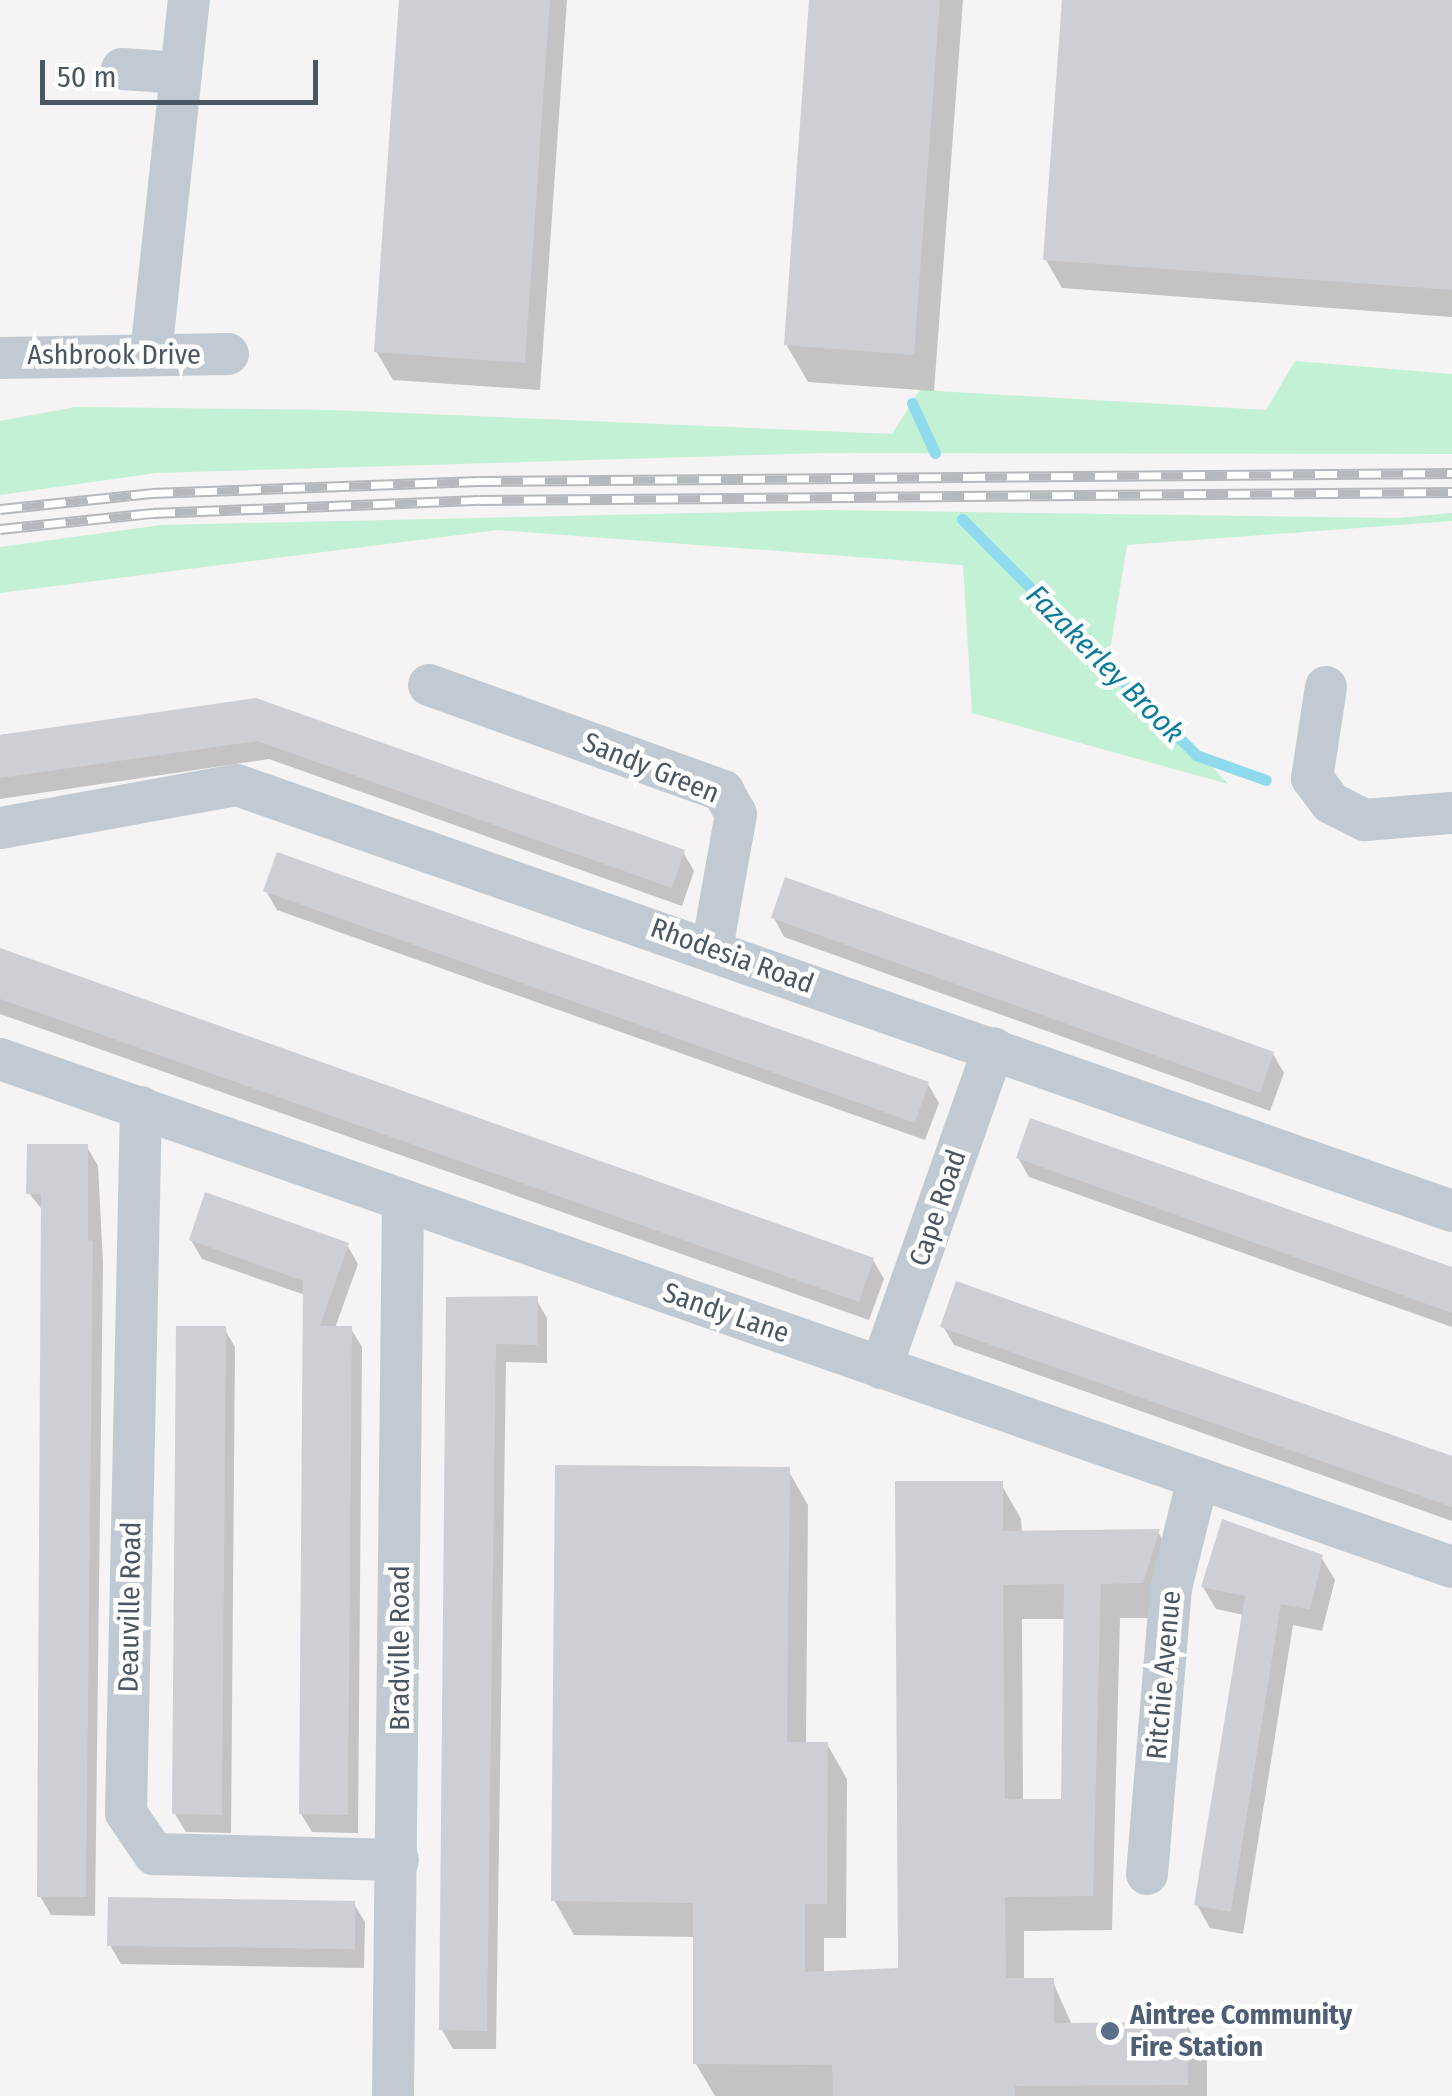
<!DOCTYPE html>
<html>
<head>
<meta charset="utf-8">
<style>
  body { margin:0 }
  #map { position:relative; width:1452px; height:2096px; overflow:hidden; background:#f5f3f3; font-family:"Fira Sans Condensed",sans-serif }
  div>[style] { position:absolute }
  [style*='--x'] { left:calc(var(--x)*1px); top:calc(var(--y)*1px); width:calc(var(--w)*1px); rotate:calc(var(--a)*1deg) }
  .green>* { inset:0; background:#c3f1d5 }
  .shadow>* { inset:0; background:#0003 }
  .stream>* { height:11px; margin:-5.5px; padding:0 5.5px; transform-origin:5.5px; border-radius:5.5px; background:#90daee }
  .building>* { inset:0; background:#cdcfd5 }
  .minor>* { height:42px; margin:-21px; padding:0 21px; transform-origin:21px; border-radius:21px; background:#c1cad2 }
  .rail>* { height:11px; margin-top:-5.5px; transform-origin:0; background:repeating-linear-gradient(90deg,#fff 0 22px,#b5b8bd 0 44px); box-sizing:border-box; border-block:2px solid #b5b8bd }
  .dots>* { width:28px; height:28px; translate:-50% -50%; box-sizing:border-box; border:5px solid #fff; border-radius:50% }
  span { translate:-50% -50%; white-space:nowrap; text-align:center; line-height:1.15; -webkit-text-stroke:9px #fff; paint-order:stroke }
  .street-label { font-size:28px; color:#4a5661 }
  .service-label { font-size:28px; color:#4e5e75; font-weight:700 }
  .left { translate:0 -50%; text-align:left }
  .water-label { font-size:30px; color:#0c7c9b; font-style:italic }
  .scale { position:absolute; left:40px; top:60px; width:278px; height:45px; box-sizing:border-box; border:5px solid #4a5661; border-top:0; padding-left:12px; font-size:30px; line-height:35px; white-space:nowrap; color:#4a5661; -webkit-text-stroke:8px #fff; paint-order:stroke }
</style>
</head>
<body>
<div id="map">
  <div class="green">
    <i style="clip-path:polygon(1295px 361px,1452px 374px,1452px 454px,823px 453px,156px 473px,0 495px,0 421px,75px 407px,333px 410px,892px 434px,920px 390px,1266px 410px)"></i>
    <i style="clip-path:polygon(826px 510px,1396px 518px,1452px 513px,1452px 521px,1127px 545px,1109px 656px,1228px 784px,972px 713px,963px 565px,498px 530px,0 593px,0 547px,161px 525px)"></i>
  </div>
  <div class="shadow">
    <i style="clip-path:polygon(401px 0,567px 0,540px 390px,393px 380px,376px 351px)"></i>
    <i style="clip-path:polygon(811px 0,963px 0,934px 391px,808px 382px,786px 344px)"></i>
    <i style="clip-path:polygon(1065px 0,1452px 0,1452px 317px,1062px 288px,1046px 260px)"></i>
    <i style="clip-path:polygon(256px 700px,683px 852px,694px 871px,682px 906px,269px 759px,0 799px,0 735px)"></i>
    <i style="clip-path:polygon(266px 891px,928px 1084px,939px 1103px,925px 1140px,277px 910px)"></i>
    <i style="clip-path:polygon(774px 918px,1273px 1054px,1284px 1073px,1270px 1111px,784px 937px)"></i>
    <i style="clip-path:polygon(0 951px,873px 1260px,884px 1279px,869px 1320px,0 1014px)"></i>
    <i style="clip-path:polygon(87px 1147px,98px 1166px,103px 1262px,95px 1916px,51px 1915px,40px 1896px,44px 1212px,29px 1193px)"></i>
    <i style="clip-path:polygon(1018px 1158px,1452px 1270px,1452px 1327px,1029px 1177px)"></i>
    <i style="clip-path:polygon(191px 1240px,347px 1245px,358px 1264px,335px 1328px,351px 1329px,362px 1347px,358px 1833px,312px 1832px,301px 1814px,305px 1295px,202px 1259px)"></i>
    <i style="clip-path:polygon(448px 1299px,536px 1299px,547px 1318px,547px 1363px,506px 1362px,496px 2049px,453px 2049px,442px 2030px)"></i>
    <i style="clip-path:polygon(943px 1326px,1452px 1459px,1452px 1521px,954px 1345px)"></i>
    <i style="clip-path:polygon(224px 1328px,235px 1347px,231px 1833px,186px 1832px,175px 1814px)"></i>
    <i style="clip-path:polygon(evenodd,788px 1470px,808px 1505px,806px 1744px,827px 1744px,847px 1779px,846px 1938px,824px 1938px,824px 1973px,900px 1970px,1001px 1484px,1021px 1519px,1022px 1534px,1158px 1532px,1178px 1566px,1162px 1618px,1120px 1618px,1112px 1930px,1024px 1931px,1024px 1980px,1052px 1980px,1072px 2025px,1187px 2025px,1207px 2060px,1207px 2096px,715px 2096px,696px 2064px,696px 1937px,574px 1935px,554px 1900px,788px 1470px,1022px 1619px,1066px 1619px,1064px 1802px,1023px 1802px,1022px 1619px)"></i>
    <i style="clip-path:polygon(1321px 1557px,1335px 1580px,1322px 1631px,1293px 1625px,1243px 1934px,1210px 1928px,1197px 1905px,1244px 1615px,1216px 1609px,1203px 1587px)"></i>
    <i style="clip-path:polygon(354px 1904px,365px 1922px,364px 1968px,121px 1964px,110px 1945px)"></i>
  </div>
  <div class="stream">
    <i style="--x:912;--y:403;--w:55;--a:65.3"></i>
    <i style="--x:962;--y:519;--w:332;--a:45.2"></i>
    <i style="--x:1196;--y:755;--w:74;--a:19.7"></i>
  </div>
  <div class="building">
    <i style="clip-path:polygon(399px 0,550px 0,525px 363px,374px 352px)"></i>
    <i style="clip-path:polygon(809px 0,940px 0,914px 355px,784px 345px)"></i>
    <i style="clip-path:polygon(1062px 0,1452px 0,1452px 290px,1043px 260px)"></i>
    <i style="clip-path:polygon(256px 698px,685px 850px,672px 888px,257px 741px,0 778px,0 735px)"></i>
    <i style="clip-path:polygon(277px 852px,929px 1082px,915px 1123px,263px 891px)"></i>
    <i style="clip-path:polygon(785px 877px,1274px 1052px,1260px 1093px,771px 918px)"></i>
    <i style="clip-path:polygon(0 948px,874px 1258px,859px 1302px,0 999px)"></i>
    <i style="clip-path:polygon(1030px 1118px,1452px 1267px,1452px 1313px,1016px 1158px)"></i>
    <i style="clip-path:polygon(27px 1144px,88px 1144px,88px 1240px,93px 1241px,86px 1897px,37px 1897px,41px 1194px,26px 1194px)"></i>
    <i style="clip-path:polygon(205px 1192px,349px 1243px,320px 1326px,352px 1326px,348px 1815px,299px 1814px,303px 1281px,189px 1240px)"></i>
    <i style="clip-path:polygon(956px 1281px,1452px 1456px,1452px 1507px,940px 1327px)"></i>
    <i style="clip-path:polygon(538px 1296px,538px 1345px,496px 1344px,487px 2031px,439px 2030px,446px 1297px)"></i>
    <i style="clip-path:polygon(176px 1326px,226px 1326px,222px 1815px,172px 1814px)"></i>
    <i style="clip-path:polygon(evenodd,555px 1465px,790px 1467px,787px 1742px,828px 1742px,827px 1904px,805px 1904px,805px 1972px,898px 1968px,895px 1481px,1003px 1481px,1003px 1531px,1160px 1529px,1143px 1583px,1101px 1584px,1093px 1896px,1005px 1897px,1006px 1978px,1054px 1978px,1054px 2023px,1188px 2022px,1188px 2085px,1015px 2086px,1015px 2096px,833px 2096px,832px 2065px,693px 2064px,693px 1903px,551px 1901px,555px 1465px,1064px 1584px,1061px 1799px,1005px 1799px,1003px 1585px,1064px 1584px)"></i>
    <i style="clip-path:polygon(1222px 1519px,1323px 1555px,1310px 1610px,1281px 1604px,1231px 1912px,1194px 1905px,1245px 1596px,1201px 1587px)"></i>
    <i style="clip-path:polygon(108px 1897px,355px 1901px,355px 1949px,107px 1946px)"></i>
  </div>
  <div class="minor">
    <i style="--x:122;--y:69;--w:59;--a:3.9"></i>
    <i style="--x:151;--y:354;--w:356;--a:-83.9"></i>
    <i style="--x:0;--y:358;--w:228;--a:-1"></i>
    <i style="--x:429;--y:685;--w:313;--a:19.8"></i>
    <i style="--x:723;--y:791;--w:26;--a:61"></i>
    <i style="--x:736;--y:814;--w:137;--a:100.1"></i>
    <i style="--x:1326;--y:687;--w:92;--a:98.7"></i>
    <i style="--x:1312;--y:778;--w:31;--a:53"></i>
    <i style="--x:1331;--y:803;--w:38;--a:27"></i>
    <i style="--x:1365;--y:820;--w:87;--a:-4.6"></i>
    <i style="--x:0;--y:828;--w:241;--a:-10.3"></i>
    <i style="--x:237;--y:785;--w:1288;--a:19.32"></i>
    <i style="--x:0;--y:1059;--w:1538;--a:19.28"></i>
    <i style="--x:141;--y:1107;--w:706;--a:91.22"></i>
    <i style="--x:126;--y:1813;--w:50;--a:55.7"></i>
    <i style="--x:154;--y:1854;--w:244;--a:1.4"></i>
    <i style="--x:881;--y:1368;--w:339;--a:-70.6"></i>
    <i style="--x:1147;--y:1874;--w:287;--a:-85.2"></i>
    <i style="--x:1171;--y:1588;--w:112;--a:-76.1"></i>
    <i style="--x:393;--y:2096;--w:896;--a:-89.36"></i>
  </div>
  <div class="rail">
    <i style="--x:0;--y:509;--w:152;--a:-6"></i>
    <i style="--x:151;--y:493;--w:328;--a:-2.1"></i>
    <i style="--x:479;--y:481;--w:973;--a:-0.47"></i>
    <i style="--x:0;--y:529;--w:154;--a:-6"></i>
    <i style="--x:153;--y:513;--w:327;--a:-2.3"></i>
    <i style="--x:480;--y:500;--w:972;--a:-0.47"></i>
  </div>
  <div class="dots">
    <i style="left:1110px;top:2031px;background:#5c6f8a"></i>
  </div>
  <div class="street-label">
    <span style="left:114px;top:355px">Ashbrook Drive</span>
    <span style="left:651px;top:768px;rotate:22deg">Sandy Green</span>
    <span style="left:732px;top:956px;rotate:20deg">Rhodesia Road</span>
    <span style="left:938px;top:1208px;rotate:-71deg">Cape Road</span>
    <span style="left:726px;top:1313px;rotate:19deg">Sandy Lane</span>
    <span style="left:130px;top:1607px;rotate:-89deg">Deauville Road</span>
    <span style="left:400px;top:1648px;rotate:-90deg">Bradville Road</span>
    <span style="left:1164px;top:1675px;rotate:-85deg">Ritchie Avenue</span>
  </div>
  <div class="service-label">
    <span class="left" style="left:1130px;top:2031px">Aintree Community<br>Fire Station</span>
  </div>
  <div class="water-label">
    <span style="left:1105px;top:664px;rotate:45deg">Fazakerley Brook</span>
  </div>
  <div class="scale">50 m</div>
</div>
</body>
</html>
